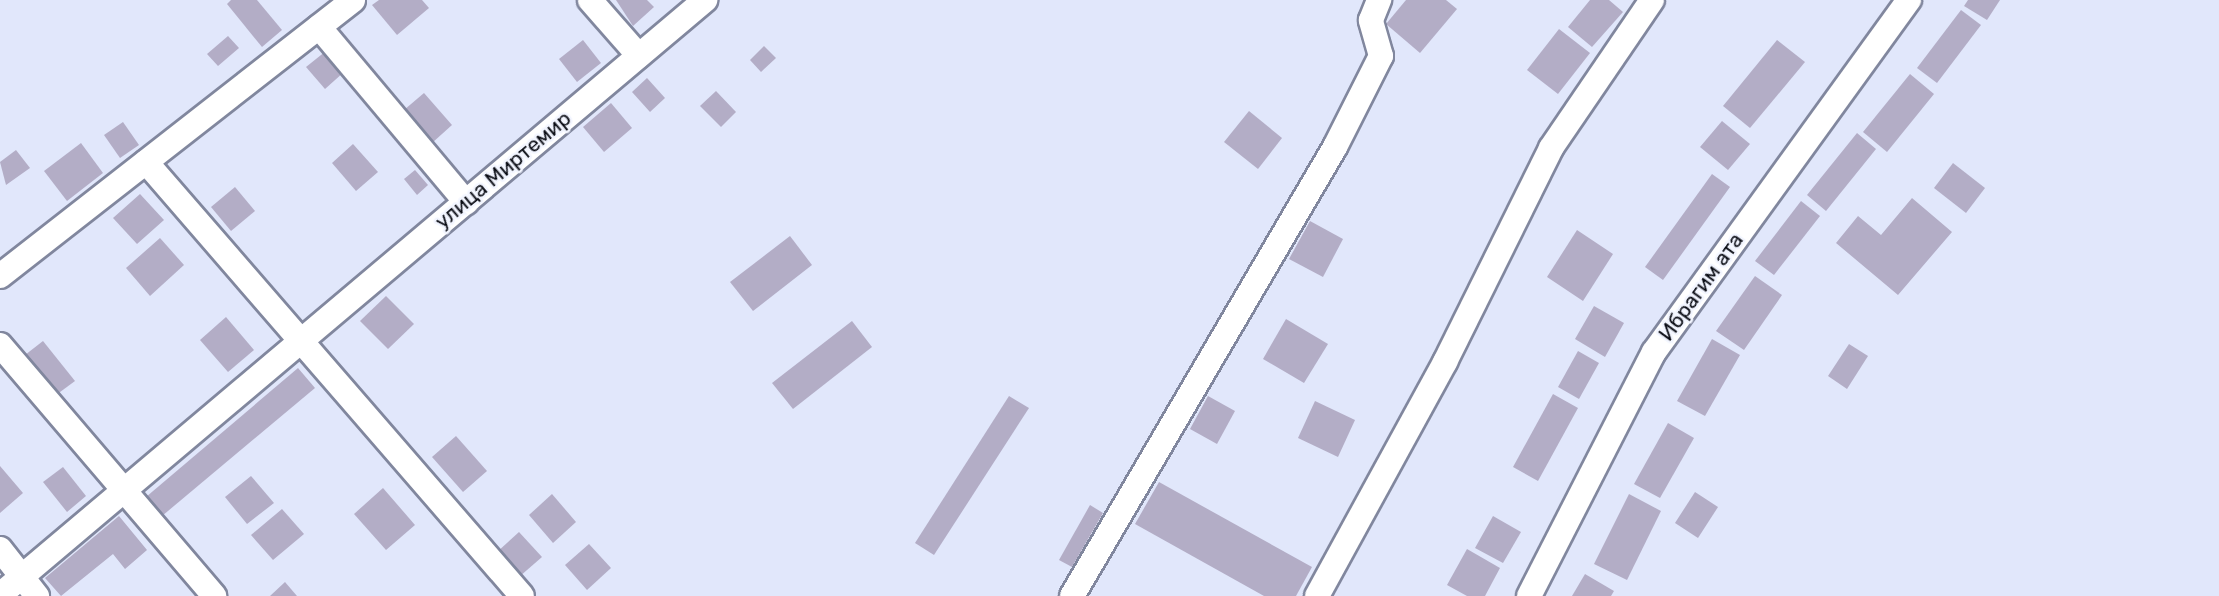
<!DOCTYPE html>
<html>
<head>
<meta charset="utf-8">
<style>
  body { margin:0 }
  #map { position:relative; width:2219px; height:596px; overflow:hidden; background:#e1e7fb; font-family:Rubik,sans-serif }
  div>[style] { position:absolute }
  [style*='--x'] { left:calc(var(--x)*1px); top:calc(var(--y)*1px); width:calc(var(--w)*1px); rotate:calc(var(--a)*1deg) }
  .building>* { inset:0; background:#b3adc6 }
  .roads { filter:drop-shadow(2px 0 #81879e) drop-shadow(-2px 0 #81879e) drop-shadow(0 2px #81879e) drop-shadow(0 -2px #81879e) }
  .minor>* { height:24px; margin:-12px; padding:0 12px; transform-origin:12px; border-radius:12px; background:#fff }
  span { translate:-50% -50%; white-space:nowrap; text-align:center; line-height:1.15; -webkit-text-stroke:5px #f2f5ff; paint-order:stroke }
  .street-label { font-size:21px; color:#090b13 }
</style>
</head>
<body>
<div id="map">
  <div class="building">
    <i style="clip-path:polygon(231px 0,257px 0,282px 30px,262px 47px,227px 4px)"></i>
    <i style="clip-path:polygon(379px 0,422px 0,429px 8px,397px 35px,372px 5px)"></i>
    <i style="clip-path:polygon(616px 0,647px 0,654px 7px,633px 26px)"></i>
    <i style="clip-path:polygon(1406px 0,1446px 0,1457px 9px,1420px 53px,1386px 24px)"></i>
    <i style="clip-path:polygon(1590px 0,1609px 0,1623px 12px,1592px 47px,1568px 27px)"></i>
    <i style="clip-path:polygon(1968px 0,2000px 0,1987px 20px,1964px 6px)"></i>
    <i style="clip-path:polygon(1961px 10px,1981px 25px,1937px 83px,1917px 68px)"></i>
    <i style="clip-path:polygon(1559px 29px,1590px 53px,1558px 94px,1527px 70px)"></i>
    <i style="clip-path:polygon(228px 36px,239px 48px,218px 66px,207px 54px)"></i>
    <i style="clip-path:polygon(583px 40px,601px 63px,577px 82px,559px 59px)"></i>
    <i style="clip-path:polygon(1777px 40px,1805px 62px,1750px 128px,1723px 106px)"></i>
    <i style="clip-path:polygon(764px 46px,776px 58px,761px 72px,750px 60px)"></i>
    <i style="clip-path:polygon(326px 51px,344px 72px,325px 89px,306px 67px)"></i>
    <i style="clip-path:polygon(1910px 74px,1934px 94px,1887px 152px,1863px 132px)"></i>
    <i style="clip-path:polygon(647px 78px,665px 98px,650px 112px,632px 92px)"></i>
    <i style="clip-path:polygon(716px 91px,736px 112px,721px 127px,700px 106px)"></i>
    <i style="clip-path:polygon(424px 93px,452px 125px,432px 143px,404px 110px)"></i>
    <i style="clip-path:polygon(611px 103px,632px 128px,604px 152px,583px 127px)"></i>
    <i style="clip-path:polygon(1249px 111px,1282px 138px,1258px 169px,1224px 142px)"></i>
    <i style="clip-path:polygon(1722px 121px,1750px 144px,1728px 170px,1700px 147px)"></i>
    <i style="clip-path:polygon(123px 122px,139px 145px,120px 158px,104px 135px)"></i>
    <i style="clip-path:polygon(1857px 133px,1876px 149px,1826px 211px,1807px 195px)"></i>
    <i style="clip-path:polygon(81px 143px,103px 173px,67px 201px,44px 171px)"></i>
    <i style="clip-path:polygon(353px 144px,378px 172px,356px 191px,332px 163px)"></i>
    <i style="clip-path:polygon(16px 150px,30px 168px,6px 185px,0 162px)"></i>
    <i style="clip-path:polygon(1953px 163px,1985px 188px,1966px 213px,1934px 188px)"></i>
    <i style="clip-path:polygon(415px 170px,428px 185px,417px 195px,404px 179px)"></i>
    <i style="clip-path:polygon(1712px 174px,1730px 187px,1663px 280px,1645px 267px)"></i>
    <i style="clip-path:polygon(235px 187px,255px 211px,231px 231px,211px 207px)"></i>
    <i style="clip-path:polygon(140px 194px,164px 220px,137px 244px,113px 218px)"></i>
    <i style="clip-path:polygon(1912px 198px,1952px 232px,1898px 295px,1836px 243px,1858px 216px,1881px 235px)"></i>
    <i style="clip-path:polygon(1801px 201px,1820px 216px,1774px 275px,1755px 261px)"></i>
    <i style="clip-path:polygon(1310px 221px,1343px 239px,1323px 277px,1289px 259px)"></i>
    <i style="clip-path:polygon(1577px 230px,1613px 254px,1583px 301px,1547px 277px)"></i>
    <i style="clip-path:polygon(790px 236px,812px 265px,753px 311px,730px 282px)"></i>
    <i style="clip-path:polygon(160px 238px,184px 265px,150px 296px,126px 268px)"></i>
    <i style="clip-path:polygon(1755px 276px,1782px 295px,1744px 350px,1716px 331px)"></i>
    <i style="clip-path:polygon(386px 296px,414px 324px,388px 349px,360px 321px)"></i>
    <i style="clip-path:polygon(1594px 306px,1624px 323px,1605px 357px,1575px 339px)"></i>
    <i style="clip-path:polygon(226px 317px,254px 350px,228px 372px,200px 340px)"></i>
    <i style="clip-path:polygon(1286px 319px,1328px 344px,1304px 383px,1263px 359px)"></i>
    <i style="clip-path:polygon(852px 321px,872px 347px,793px 409px,772px 383px)"></i>
    <i style="clip-path:polygon(1712px 339px,1740px 355px,1705px 416px,1677px 401px)"></i>
    <i style="clip-path:polygon(43px 341px,75px 381px,56px 395px,25px 355px)"></i>
    <i style="clip-path:polygon(1849px 344px,1868px 356px,1847px 389px,1828px 376px)"></i>
    <i style="clip-path:polygon(1578px 351px,1599px 363px,1579px 399px,1558px 387px)"></i>
    <i style="clip-path:polygon(298px 368px,315px 388px,162px 516px,146px 497px)"></i>
    <i style="clip-path:polygon(1553px 394px,1578px 408px,1538px 481px,1513px 467px)"></i>
    <i style="clip-path:polygon(1009px 396px,1029px 408px,934px 555px,915px 543px)"></i>
    <i style="clip-path:polygon(1208px 396px,1235px 411px,1217px 444px,1190px 429px)"></i>
    <i style="clip-path:polygon(1315px 401px,1355px 420px,1338px 457px,1298px 438px)"></i>
    <i style="clip-path:polygon(1668px 423px,1694px 438px,1660px 498px,1634px 484px)"></i>
    <i style="clip-path:polygon(456px 436px,487px 471px,463px 492px,432px 457px)"></i>
    <i style="clip-path:polygon(0 466px,23px 493px,0 513px)"></i>
    <i style="clip-path:polygon(63px 467px,86px 496px,67px 512px,43px 482px)"></i>
    <i style="clip-path:polygon(251px 476px,274px 503px,247px 524px,225px 497px)"></i>
    <i style="clip-path:polygon(1159px 482px,1312px 567px,1296px 596px,1264px 596px,1135px 524px)"></i>
    <i style="clip-path:polygon(383px 488px,415px 525px,386px 550px,354px 514px)"></i>
    <i style="clip-path:polygon(1695px 492px,1718px 507px,1698px 538px,1675px 523px)"></i>
    <i style="clip-path:polygon(552px 494px,576px 522px,553px 543px,529px 515px)"></i>
    <i style="clip-path:polygon(1629px 494px,1661px 511px,1627px 580px,1594px 564px)"></i>
    <i style="clip-path:polygon(1090px 505px,1103px 513px,1072px 567px,1059px 560px)"></i>
    <i style="clip-path:polygon(282px 509px,304px 534px,273px 560px,251px 535px)"></i>
    <i style="clip-path:polygon(119px 516px,147px 550px,125px 569px,113px 554px,61px 596px,45px 578px)"></i>
    <i style="clip-path:polygon(1493px 516px,1521px 532px,1503px 563px,1475px 548px)"></i>
    <i style="clip-path:polygon(519px 532px,542px 557px,519px 577px,497px 552px)"></i>
    <i style="clip-path:polygon(589px 544px,611px 568px,587px 590px,565px 565px)"></i>
    <i style="clip-path:polygon(1467px 549px,1500px 568px,1485px 596px,1467px 596px,1447px 585px)"></i>
    <i style="clip-path:polygon(1585px 574px,1614px 591px,1611px 596px,1572px 596px)"></i>
    <i style="clip-path:polygon(285px 582px,297px 596px,270px 596px)"></i>
  </div>
  <div class="roads">
    <div class="minor">
      <i style="--x:590;--y:0;--w:74;--a:48.8"></i>
      <i style="--x:319;--y:27;--w:229;--a:50"></i>
      <i style="--x:146;--y:162;--w:574;--a:49.1"></i>
      <i style="--x:0;--y:276;--w:448;--a:-38"></i>
      <i style="--x:0;--y:345;--w:330;--a:49.5"></i>
      <i style="--x:0;--y:549;--w:60;--a:51.8"></i>
      <i style="--x:0;--y:595;--w:923;--a:-40.16"></i>
      <i style="--x:1072;--y:596;--w:520;--a:-59.64"></i>
      <i style="--x:1335;--y:147;--w:102;--a:-63.2"></i>
      <i style="--x:1381;--y:56;--w:37;--a:-106"></i>
      <i style="--x:1371;--y:20;--w:22;--a:-68"></i>
      <i style="--x:1317;--y:596;--w:267;--a:-61.3"></i>
      <i style="--x:1445;--y:362;--w:239;--a:-63.6"></i>
      <i style="--x:1551;--y:148;--w:179;--a:-55.7"></i>
      <i style="--x:1529;--y:596;--w:274;--a:-62.9"></i>
      <i style="--x:1654;--y:352;--w:435;--a:-54.1"></i>
    </div>
  </div>
  <div class="street-label">
    <span style="left:503px;top:170px;rotate:-40deg">улица Миртемир</span>
    <span style="left:1701px;top:287px;rotate:-54deg">Ибрагим ата</span>
  </div>
</div>
</body>
</html>
